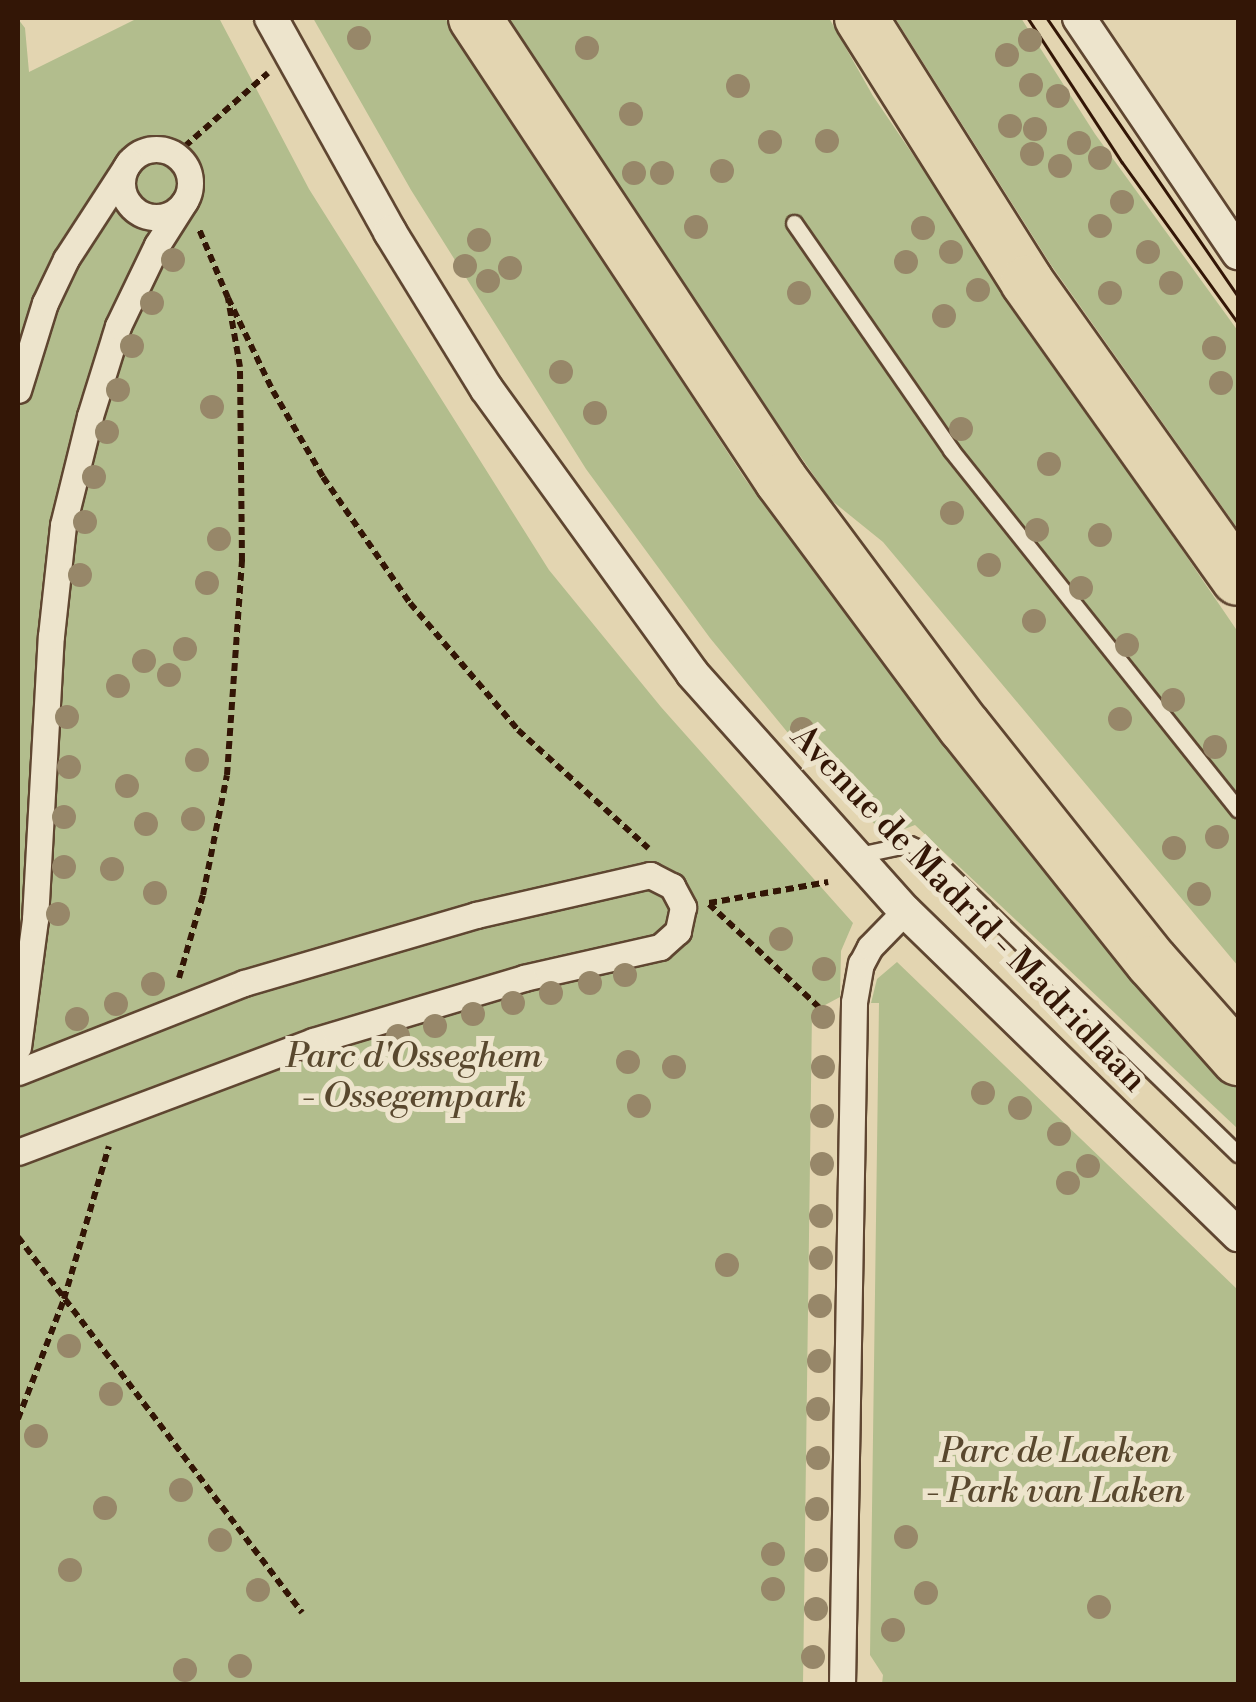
<!DOCTYPE html>
<html>
<head>
<meta charset="utf-8">
<style>
  body { margin:0 }
  #map { position:relative; width:1256px; height:1702px; overflow:hidden; background:#e3d5b1; font-family:"Libre Bodoni",serif }
  div>[style] { position:absolute }
  [style*='--x'] { left:calc(var(--x)*1px); top:calc(var(--y)*1px); width:calc(var(--w)*1px); rotate:calc(var(--a)*1deg) }
  .green>* { inset:0; background:#b2bd8d }
  .path>* { height:6px; margin-top:-3px; transform-origin:0; background:repeating-linear-gradient(90deg,#331606 0 8px,transparent 0 13px) }
  .roads { filter:drop-shadow(2px 0 #5f4631) drop-shadow(-2px 0 #5f4631) drop-shadow(0 2px #5f4631) drop-shadow(0 -2px #5f4631) }
  .service>* { height:15px; margin:-7.5px; padding:0 7.5px; transform-origin:7.5px; border-radius:7.5px; background:#ede4cc }
  .pedestrian>* { height:25px; margin:-12.5px; padding:0 12.5px; transform-origin:12.5px; border-radius:12.5px; background:#ede4cc }
  .pedestrian>.ring { margin:-12.5px; padding:0; box-sizing:content-box; background:none; border:25px solid #ede4cc; border-radius:50% }
  .minor>* { height:32px; margin:-16px; padding:0 16px; transform-origin:16px; border-radius:16px; background:#ede4cc }
  .trunk>* { height:52px; margin:-26px; padding:0 26px; transform-origin:26px; border-radius:26px; background:#e3d5b1 }
  .tram>* { height:2.5px; margin:-1.25px; padding:0 1.25px; transform-origin:1.25px; border-radius:1.25px; background:#331606 }
  .trees>* { width:24px; height:24px; margin:-12px; border-radius:50%; background:#978769 }
  span { translate:-50% -50%; white-space:nowrap; text-align:center; line-height:1.15; -webkit-text-stroke:10px #ede4cc; paint-order:stroke }
  .street-label { font-size:35px; color:#331606 }
  .park-label { font-size:35px; color:#59482e; font-style:italic }
  .frame { position:absolute; inset:0; border:20px solid #331606; pointer-events:none }
</style>
</head>
<body>
<div id="map">
  <div class="green">
    <i style="clip-path:polygon(138px 18px,219px 18px,309px 189px,549px 570px,661px 707px,853px 923px,841px 951px,840px 997px,812px 1012px,803px 1684px,18px 1684px,18px 19px,25px 28px,29px 72px)"></i>
    <i style="clip-path:polygon(313px 18px,445px 18px,745px 479px,968px 770px,1238px 1077px,1238px 1129px,915px 825px,886px 836px,793px 739px,710px 638px,586px 469px,411px 190px)"></i>
    <i style="clip-path:polygon(507px 18px,829px 18px,873px 96px,1238px 632px,1238px 966px,883px 542px,831px 500px,653px 245px)"></i>
    <i style="clip-path:polygon(895px 18px,1021px 18px,1095px 134px,1238px 331px,1238px 529px,1051px 265px)"></i>
    <i style="clip-path:polygon(897px 962px,1238px 1290px,1238px 1684px,882px 1684px,883px 1675px,870px 1655px,879px 1003px,871px 1003px,877px 979px)"></i>
  </div>
  <div class="path">
    <i style="--x:175;--y:155;--w:124;--a:-41.4"></i>
    <i style="--x:228;--y:298;--w:103;--a:64.2"></i>
    <i style="--x:273;--y:391;--w:99;--a:59.8"></i>
    <i style="--x:323;--y:477;--w:153;--a:55.4"></i>
    <i style="--x:410;--y:603;--w:167;--a:49.6"></i>
    <i style="--x:518;--y:730;--w:176;--a:42.2"></i>
    <i style="--x:709;--y:903;--w:121;--a:-10"></i>
    <i style="--x:709;--y:904;--w:162;--a:43.2"></i>
    <i style="--x:179;--y:978;--w:86;--a:-73.9"></i>
    <i style="--x:203;--y:895;--w:122;--a:-78.7"></i>
    <i style="--x:227;--y:775;--w:215;--a:-86"></i>
    <i style="--x:242;--y:561;--w:194;--a:-90.6"></i>
    <i style="--x:240;--y:367;--w:70;--a:-99.9"></i>
    <i style="--x:228;--y:298;--w:75;--a:-112.8"></i>
    <i style="--x:18;--y:1237;--w:471;--a:52.9"></i>
    <i style="--x:18;--y:1419;--w:129;--a:-69"></i>
    <i style="--x:64;--y:1299;--w:159;--a:-73.6"></i>
  </div>
  <div class="roads">
    <div class="service">
      <i style="--x:794;--y:223;--w:276;--a:55.3"></i>
      <i style="--x:951;--y:450;--w:460;--a:51.4"></i>
      <i style="--x:854;--y:856;--w:57;--a:-12.1"></i>
      <i style="--x:910;--y:844;--w:17;--a:24"></i>
      <i style="--x:926;--y:851;--w:435;--a:44.2"></i>
    </div>
    <div class="pedestrian">
      <i class="ring" style="left:122px;top:149px;width:43px;height:43px"></i>
      <i style="--x:18;--y:390;--w:91;--a:-72.8"></i>
      <i style="--x:45;--y:303;--w:49;--a:-64.5"></i>
      <i style="--x:66;--y:259;--w:116;--a:-57"></i>
      <i style="--x:18;--y:1047;--w:129;--a:-82.4"></i>
      <i style="--x:35;--y:919;--w:283;--a:-86.8"></i>
      <i style="--x:51;--y:636;--w:112;--a:-83.8"></i>
      <i style="--x:63;--y:525;--w:112;--a:-76.1"></i>
      <i style="--x:90;--y:416;--w:94;--a:-72.7"></i>
      <i style="--x:118;--y:326;--w:90;--a:-64.3"></i>
      <i style="--x:157;--y:245;--w:52;--a:-57.5"></i>
      <i style="--x:18;--y:1072;--w:243;--a:-21.5"></i>
      <i style="--x:244;--y:983;--w:242;--a:-16.3"></i>
      <i style="--x:476;--y:915;--w:179;--a:-12.9"></i>
      <i style="--x:650;--y:875;--w:25;--a:27"></i>
      <i style="--x:672;--y:886;--w:24;--a:62"></i>
      <i style="--x:683;--y:907;--w:25;--a:102"></i>
      <i style="--x:678;--y:931;--w:24;--a:138"></i>
      <i style="--x:660;--y:947;--w:139;--a:167.2"></i>
      <i style="--x:524;--y:978;--w:220;--a:163.4"></i>
      <i style="--x:313;--y:1041;--w:315;--a:159.4"></i>
      <i style="--x:842;--y:1684;--w:682;--a:-88.99"></i>
      <i style="--x:854;--y:1002;--w:39;--a:-80"></i>
      <i style="--x:861;--y:964;--w:19;--a:-62"></i>
      <i style="--x:870;--y:947;--w:50;--a:-45.8"></i>
    </div>
    <div class="minor">
      <i style="--x:271;--y:18;--w:245;--a:60.9"></i>
      <i style="--x:390;--y:232;--w:183;--a:58.4"></i>
      <i style="--x:486;--y:388;--w:352;--a:54.1"></i>
      <i style="--x:692;--y:673;--w:319;--a:48.2"></i>
      <i style="--x:905;--y:911;--w:465;--a:44.2"></i>
      <i style="--x:1079;--y:18;--w:284;--a:55.9"></i>
    </div>
    <div class="trunk">
      <i style="--x:475;--y:18;--w:554;--a:56.48"></i>
      <i style="--x:781;--y:480;--w:307;--a:53.4"></i>
      <i style="--x:964;--y:726;--w:302;--a:51.5"></i>
      <i style="--x:1152;--y:962;--w:130;--a:48.4"></i>
      <i style="--x:861;--y:18;--w:312;--a:57.8"></i>
      <i style="--x:1027;--y:282;--w:364;--a:54.6"></i>
    </div>
  </div>
  <div class="tram">
    <i style="--x:1028;--y:18;--w:172;--a:56.9"></i>
    <i style="--x:1122;--y:162;--w:198;--a:54.2"></i>
    <i style="--x:1047;--y:18;--w:337;--a:55.5"></i>
  </div>
  <div class="trees">
    <i style="left:359px;top:38px"></i>
    <i style="left:1030px;top:40px"></i>
    <i style="left:587px;top:48px"></i>
    <i style="left:1007px;top:55px"></i>
    <i style="left:1031px;top:85px"></i>
    <i style="left:738px;top:86px"></i>
    <i style="left:1058px;top:96px"></i>
    <i style="left:631px;top:114px"></i>
    <i style="left:1010px;top:126px"></i>
    <i style="left:1035px;top:129px"></i>
    <i style="left:827px;top:141px"></i>
    <i style="left:770px;top:142px"></i>
    <i style="left:1079px;top:143px"></i>
    <i style="left:1032px;top:154px"></i>
    <i style="left:1100px;top:158px"></i>
    <i style="left:1060px;top:166px"></i>
    <i style="left:722px;top:171px"></i>
    <i style="left:634px;top:173px"></i>
    <i style="left:662px;top:173px"></i>
    <i style="left:1122px;top:202px"></i>
    <i style="left:1100px;top:226px"></i>
    <i style="left:696px;top:227px"></i>
    <i style="left:923px;top:228px"></i>
    <i style="left:479px;top:240px"></i>
    <i style="left:951px;top:252px"></i>
    <i style="left:1148px;top:252px"></i>
    <i style="left:173px;top:260px"></i>
    <i style="left:906px;top:262px"></i>
    <i style="left:465px;top:266px"></i>
    <i style="left:510px;top:268px"></i>
    <i style="left:488px;top:281px"></i>
    <i style="left:1171px;top:283px"></i>
    <i style="left:978px;top:290px"></i>
    <i style="left:799px;top:293px"></i>
    <i style="left:1110px;top:293px"></i>
    <i style="left:152px;top:303px"></i>
    <i style="left:944px;top:316px"></i>
    <i style="left:132px;top:346px"></i>
    <i style="left:1214px;top:348px"></i>
    <i style="left:561px;top:372px"></i>
    <i style="left:1221px;top:383px"></i>
    <i style="left:118px;top:390px"></i>
    <i style="left:212px;top:407px"></i>
    <i style="left:595px;top:413px"></i>
    <i style="left:961px;top:429px"></i>
    <i style="left:107px;top:432px"></i>
    <i style="left:1049px;top:464px"></i>
    <i style="left:94px;top:477px"></i>
    <i style="left:952px;top:513px"></i>
    <i style="left:85px;top:522px"></i>
    <i style="left:1037px;top:530px"></i>
    <i style="left:1100px;top:535px"></i>
    <i style="left:219px;top:539px"></i>
    <i style="left:989px;top:565px"></i>
    <i style="left:80px;top:575px"></i>
    <i style="left:207px;top:583px"></i>
    <i style="left:1081px;top:588px"></i>
    <i style="left:1034px;top:621px"></i>
    <i style="left:1127px;top:645px"></i>
    <i style="left:185px;top:649px"></i>
    <i style="left:144px;top:661px"></i>
    <i style="left:169px;top:675px"></i>
    <i style="left:118px;top:686px"></i>
    <i style="left:1173px;top:700px"></i>
    <i style="left:67px;top:717px"></i>
    <i style="left:1120px;top:719px"></i>
    <i style="left:802px;top:729px"></i>
    <i style="left:1215px;top:747px"></i>
    <i style="left:197px;top:760px"></i>
    <i style="left:69px;top:767px"></i>
    <i style="left:127px;top:786px"></i>
    <i style="left:64px;top:817px"></i>
    <i style="left:193px;top:819px"></i>
    <i style="left:146px;top:824px"></i>
    <i style="left:1217px;top:837px"></i>
    <i style="left:1174px;top:848px"></i>
    <i style="left:64px;top:867px"></i>
    <i style="left:112px;top:869px"></i>
    <i style="left:155px;top:893px"></i>
    <i style="left:1199px;top:894px"></i>
    <i style="left:58px;top:914px"></i>
    <i style="left:781px;top:939px"></i>
    <i style="left:824px;top:969px"></i>
    <i style="left:625px;top:975px"></i>
    <i style="left:590px;top:983px"></i>
    <i style="left:153px;top:984px"></i>
    <i style="left:551px;top:993px"></i>
    <i style="left:513px;top:1003px"></i>
    <i style="left:116px;top:1004px"></i>
    <i style="left:473px;top:1014px"></i>
    <i style="left:823px;top:1017px"></i>
    <i style="left:77px;top:1019px"></i>
    <i style="left:435px;top:1026px"></i>
    <i style="left:398px;top:1036px"></i>
    <i style="left:628px;top:1062px"></i>
    <i style="left:674px;top:1067px"></i>
    <i style="left:823px;top:1067px"></i>
    <i style="left:983px;top:1093px"></i>
    <i style="left:639px;top:1106px"></i>
    <i style="left:1020px;top:1108px"></i>
    <i style="left:822px;top:1116px"></i>
    <i style="left:1059px;top:1134px"></i>
    <i style="left:822px;top:1164px"></i>
    <i style="left:1088px;top:1166px"></i>
    <i style="left:1068px;top:1183px"></i>
    <i style="left:821px;top:1216px"></i>
    <i style="left:821px;top:1258px"></i>
    <i style="left:727px;top:1265px"></i>
    <i style="left:820px;top:1306px"></i>
    <i style="left:69px;top:1346px"></i>
    <i style="left:819px;top:1361px"></i>
    <i style="left:111px;top:1394px"></i>
    <i style="left:818px;top:1409px"></i>
    <i style="left:36px;top:1436px"></i>
    <i style="left:818px;top:1458px"></i>
    <i style="left:181px;top:1490px"></i>
    <i style="left:105px;top:1508px"></i>
    <i style="left:817px;top:1509px"></i>
    <i style="left:906px;top:1537px"></i>
    <i style="left:220px;top:1540px"></i>
    <i style="left:773px;top:1554px"></i>
    <i style="left:816px;top:1560px"></i>
    <i style="left:70px;top:1570px"></i>
    <i style="left:773px;top:1589px"></i>
    <i style="left:258px;top:1590px"></i>
    <i style="left:926px;top:1593px"></i>
    <i style="left:1099px;top:1607px"></i>
    <i style="left:816px;top:1609px"></i>
    <i style="left:893px;top:1630px"></i>
    <i style="left:813px;top:1657px"></i>
    <i style="left:240px;top:1666px"></i>
    <i style="left:185px;top:1670px"></i>
  </div>
  <div class="street-label">
    <span style="left:968px;top:909px;rotate:46deg">Avenue de Madrid - Madridlaan</span>
  </div>
  <div class="park-label">
    <span style="left:414px;top:1077px">Parc d'Osseghem<br>- Ossegempark</span>
    <span style="left:1055px;top:1472px">Parc de Laeken<br>- Park van Laken</span>
  </div>
  <div class="frame"></div>
</div>
</body>
</html>
